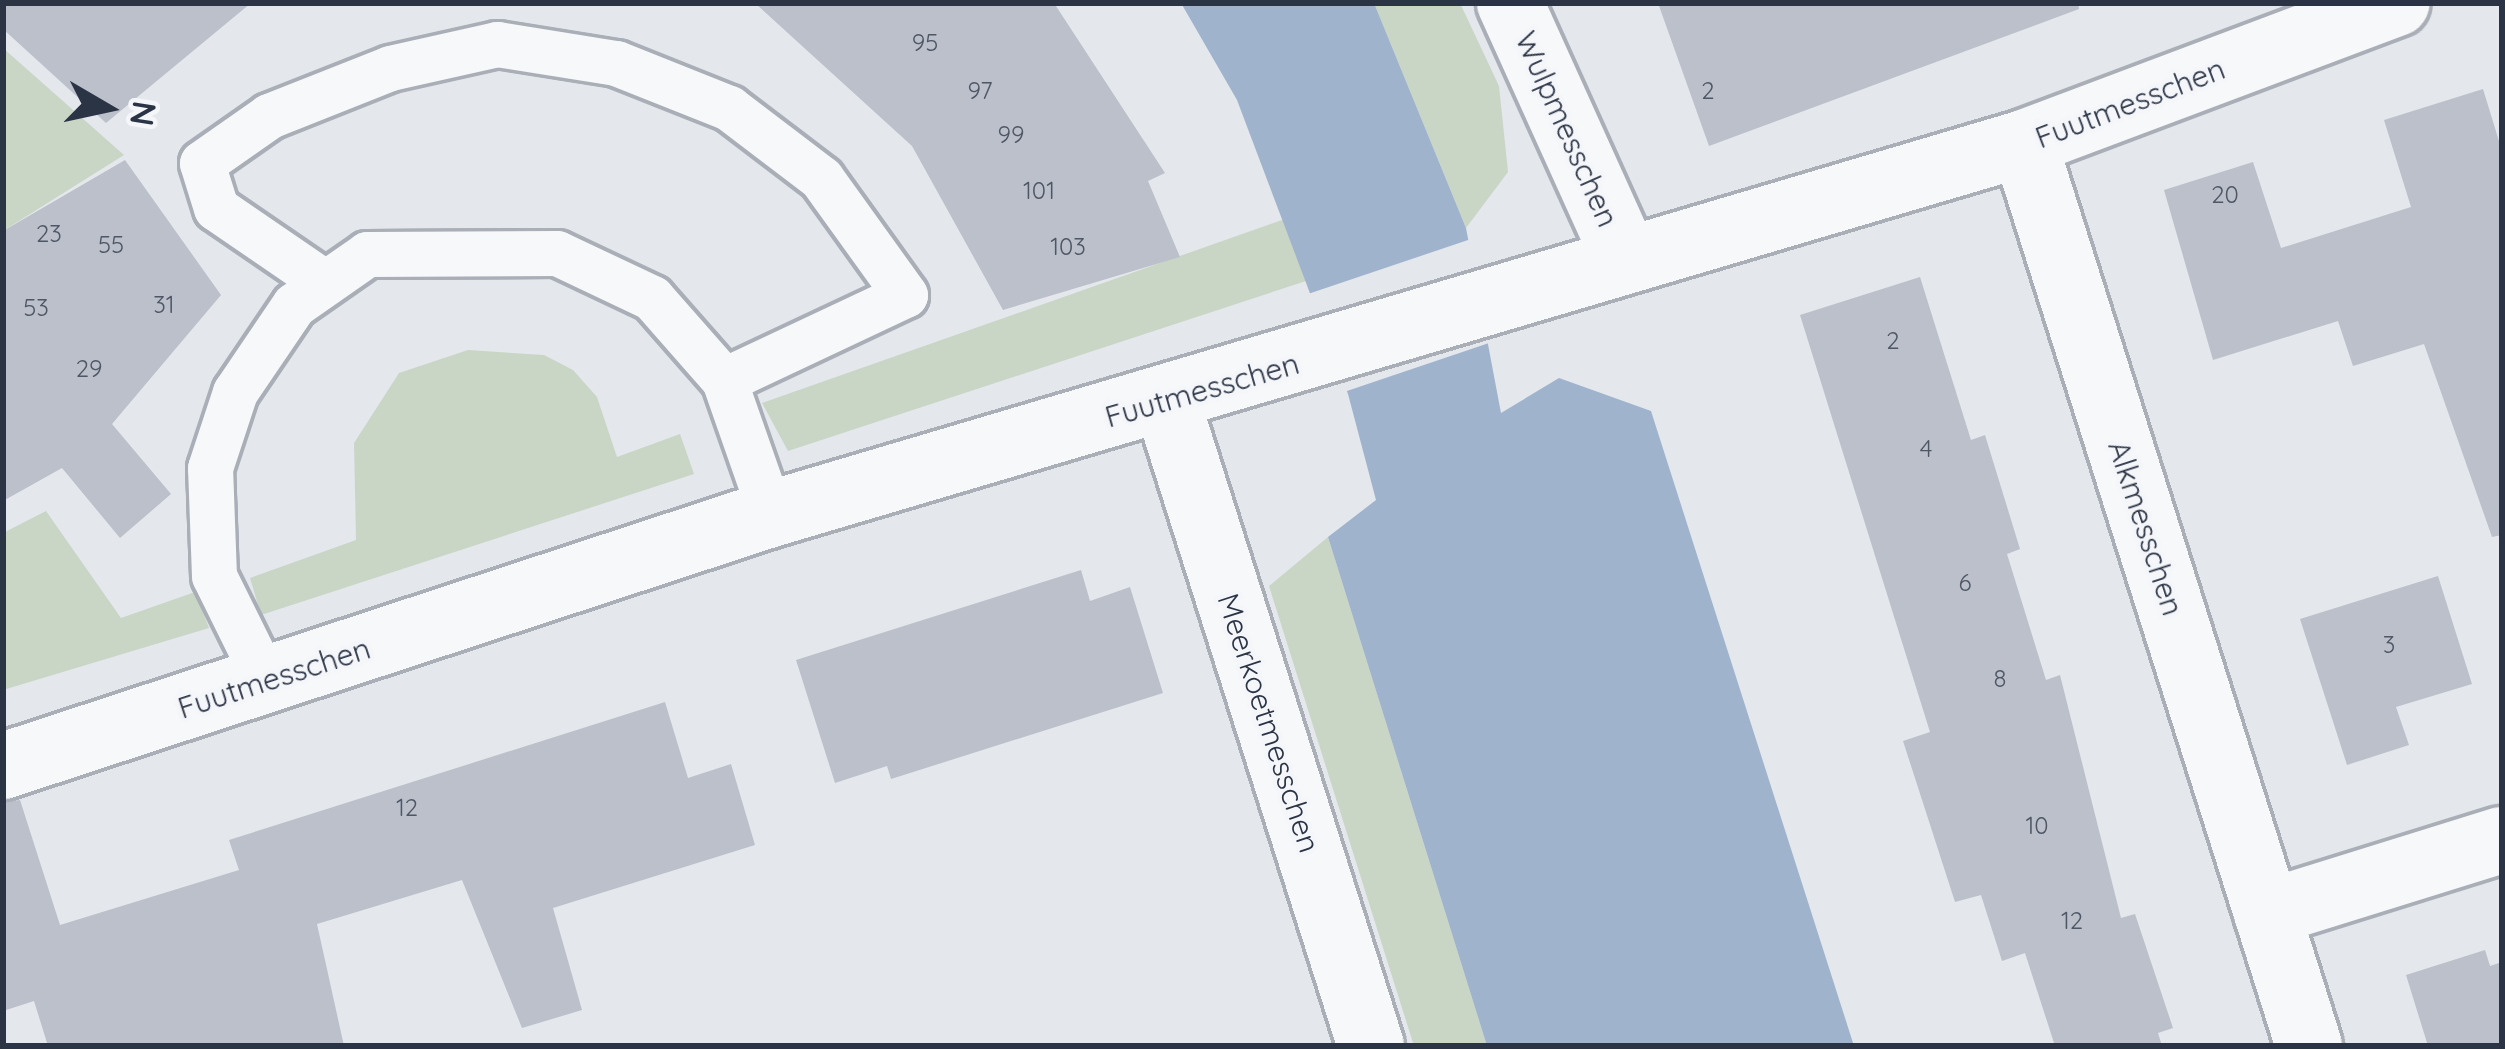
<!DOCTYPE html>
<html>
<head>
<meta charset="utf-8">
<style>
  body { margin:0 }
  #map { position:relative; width:2505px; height:1049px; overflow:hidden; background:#e4e7ec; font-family:Quicksand,sans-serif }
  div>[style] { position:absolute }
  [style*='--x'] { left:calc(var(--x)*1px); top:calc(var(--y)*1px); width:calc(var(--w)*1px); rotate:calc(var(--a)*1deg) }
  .green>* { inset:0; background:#c9d6c5 }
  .water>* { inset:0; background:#9fb4cc }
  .pier>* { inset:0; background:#e4e7ec }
  .building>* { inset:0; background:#bbc0ca }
  .roads { filter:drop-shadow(3px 0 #a9aeb7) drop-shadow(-3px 0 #a9aeb7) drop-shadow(0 3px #a9aeb7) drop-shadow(0 -3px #a9aeb7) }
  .lane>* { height:45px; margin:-22.5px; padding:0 22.5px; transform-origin:22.5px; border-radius:22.5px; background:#f7f8fa }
  .street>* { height:66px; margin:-33px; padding:0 33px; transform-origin:33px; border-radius:33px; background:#f7f8fa }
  span { translate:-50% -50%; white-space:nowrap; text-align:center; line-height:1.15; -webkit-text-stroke:9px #f4f6f9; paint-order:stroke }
  .number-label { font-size:24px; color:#4f5766 }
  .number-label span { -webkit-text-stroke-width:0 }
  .street-label { font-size:30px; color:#2b3445 }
  .frame { position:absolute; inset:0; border:6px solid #2b3445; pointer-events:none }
  .north { position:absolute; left:48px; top:48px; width:120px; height:120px; -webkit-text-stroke:9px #f4f6f9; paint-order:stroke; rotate:99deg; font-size:33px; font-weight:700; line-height:48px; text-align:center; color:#2b3445 }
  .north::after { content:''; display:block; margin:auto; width:42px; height:54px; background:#2b3445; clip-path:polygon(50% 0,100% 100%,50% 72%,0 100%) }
</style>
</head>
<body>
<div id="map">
  <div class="green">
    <i style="clip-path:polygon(1374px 3px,1460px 3px,1499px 86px,1508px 172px,1466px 228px)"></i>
    <i style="clip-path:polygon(3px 48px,124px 155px,3px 231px)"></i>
    <i style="clip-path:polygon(1285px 219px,1309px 280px,788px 451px,762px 403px)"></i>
    <i style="clip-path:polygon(468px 350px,544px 355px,573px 370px,597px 397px,617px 457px,680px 434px,694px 474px,261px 615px,250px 578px,356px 540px,354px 443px,399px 373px)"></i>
    <i style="clip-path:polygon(46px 511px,121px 618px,195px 592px,209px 628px,3px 690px,3px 533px)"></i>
    <i style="clip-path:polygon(1328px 537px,1487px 1046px,1414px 1046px,1269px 586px)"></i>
  </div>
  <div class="water">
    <i style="clip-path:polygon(1181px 3px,1374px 3px,1466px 228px,1501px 413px,1559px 378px,1651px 411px,1854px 1046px,1487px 1046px,1328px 537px,1376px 500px,1348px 394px,1237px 100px)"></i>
  </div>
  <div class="pier">
    <i style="clip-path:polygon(1474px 238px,1492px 342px,1341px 393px,1308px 294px)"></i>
  </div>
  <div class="building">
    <i style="clip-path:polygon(3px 3px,251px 3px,106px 123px,3px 29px)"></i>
    <i style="clip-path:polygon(755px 3px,1054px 3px,1165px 173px,1148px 181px,1180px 257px,1003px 310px,912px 146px)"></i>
    <i style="clip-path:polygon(1658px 3px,2078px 3px,2079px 9px,1709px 146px)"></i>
    <i style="clip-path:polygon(2483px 89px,2502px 151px,2502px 535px,2492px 537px,2424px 344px,2353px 366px,2338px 321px,2213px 360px,2164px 190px,2253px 162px,2281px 248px,2411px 207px,2384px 120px)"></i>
    <i style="clip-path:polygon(125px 160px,221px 295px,112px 424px,171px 494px,120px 538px,62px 468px,3px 501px,3px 231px)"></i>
    <i style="clip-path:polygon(1920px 277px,1971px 440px,1985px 435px,2020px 549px,2007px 554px,2046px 680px,2060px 675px,2121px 918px,2135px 914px,2173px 1028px,2158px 1033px,2162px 1046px,2055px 1046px,2025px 953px,2002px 961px,1981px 895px,1955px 902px,1903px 741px,1930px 732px,1800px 315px)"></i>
    <i style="clip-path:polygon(1081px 570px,1090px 601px,1130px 587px,1163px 693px,891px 779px,887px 766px,835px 783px,796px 660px)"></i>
    <i style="clip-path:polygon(2438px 576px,2472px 684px,2396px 707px,2409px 745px,2347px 765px,2300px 619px)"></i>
    <i style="clip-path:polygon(665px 702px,688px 778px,731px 764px,755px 845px,553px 908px,582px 1010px,522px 1028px,462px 880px,317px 924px,344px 1046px,48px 1046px,34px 1001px,3px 1011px,3px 802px,20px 800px,60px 925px,239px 870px,229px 840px)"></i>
    <i style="clip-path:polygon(2485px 950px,2490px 966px,2502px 962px,2502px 1046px,2428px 1046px,2406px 975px)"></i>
  </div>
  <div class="roads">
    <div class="lane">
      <i style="--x:321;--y:280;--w:127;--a:-145.6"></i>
      <i style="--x:216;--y:208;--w:47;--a:-107.3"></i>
      <i style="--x:202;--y:163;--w:82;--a:-35"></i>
      <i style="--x:269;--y:116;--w:130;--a:-21.6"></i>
      <i style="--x:390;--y:68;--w:110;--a:-12.6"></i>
      <i style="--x:497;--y:44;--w:121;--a:9.1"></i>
      <i style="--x:616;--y:63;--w:122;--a:21.7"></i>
      <i style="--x:729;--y:108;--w:116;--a:37.3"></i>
      <i style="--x:821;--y:178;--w:144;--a:54.3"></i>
      <i style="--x:905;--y:295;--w:200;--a:154.8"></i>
      <i style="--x:266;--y:681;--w:117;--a:-116.3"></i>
      <i style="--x:214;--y:576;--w:108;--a:-92.1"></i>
      <i style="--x:210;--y:468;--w:80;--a:-71.8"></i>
      <i style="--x:235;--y:392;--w:105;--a:-55.9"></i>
      <i style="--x:294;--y:305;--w:89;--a:-34.9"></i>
      <i style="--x:367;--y:254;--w:190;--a:-0.3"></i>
      <i style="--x:557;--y:253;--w:105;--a:25.3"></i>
      <i style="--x:652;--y:298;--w:109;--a:48.7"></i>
      <i style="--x:724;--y:380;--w:142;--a:70.7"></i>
    </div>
    <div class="street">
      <i style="--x:1510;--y:3;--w:277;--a:65.7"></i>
      <i style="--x:2024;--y:143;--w:947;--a:72.48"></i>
      <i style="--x:1166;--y:399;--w:679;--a:72.42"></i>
      <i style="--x:3;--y:766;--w:808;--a:-18.17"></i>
      <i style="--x:771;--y:514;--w:1307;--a:-16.49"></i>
      <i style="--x:2024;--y:143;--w:398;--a:-20.6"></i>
      <i style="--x:2267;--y:913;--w:246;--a:-17.3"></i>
    </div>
  </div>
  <div class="number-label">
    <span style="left:925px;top:43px">95</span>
    <span style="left:980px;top:91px">97</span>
    <span style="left:1708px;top:91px">2</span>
    <span style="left:1011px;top:135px">99</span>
    <span style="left:1039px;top:191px">101</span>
    <span style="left:2225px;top:195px">20</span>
    <span style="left:49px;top:234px">23</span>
    <span style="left:111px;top:245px">55</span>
    <span style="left:1068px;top:247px">103</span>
    <span style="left:164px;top:305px">31</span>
    <span style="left:36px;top:308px">53</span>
    <span style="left:1893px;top:341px">2</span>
    <span style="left:89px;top:369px">29</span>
    <span style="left:1926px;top:449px">4</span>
    <span style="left:1965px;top:583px">6</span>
    <span style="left:2389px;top:645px">3</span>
    <span style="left:2000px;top:679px">8</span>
    <span style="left:407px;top:808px">12</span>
    <span style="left:2037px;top:826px">10</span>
    <span style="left:2072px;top:921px">12</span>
  </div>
  <div class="street-label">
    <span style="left:2130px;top:103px;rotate:-21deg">Fuutmesschen</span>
    <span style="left:1567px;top:129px;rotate:66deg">Wulpmesschen</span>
    <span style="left:1202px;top:390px;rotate:-16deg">Fuutmesschen</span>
    <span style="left:2146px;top:528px;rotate:72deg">Alkmesschen</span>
    <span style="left:274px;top:678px;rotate:-18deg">Fuutmesschen</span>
    <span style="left:1269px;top:723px;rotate:72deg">Meerkoetmesschen</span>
  </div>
  <div class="frame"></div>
  <div class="north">N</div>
</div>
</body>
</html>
